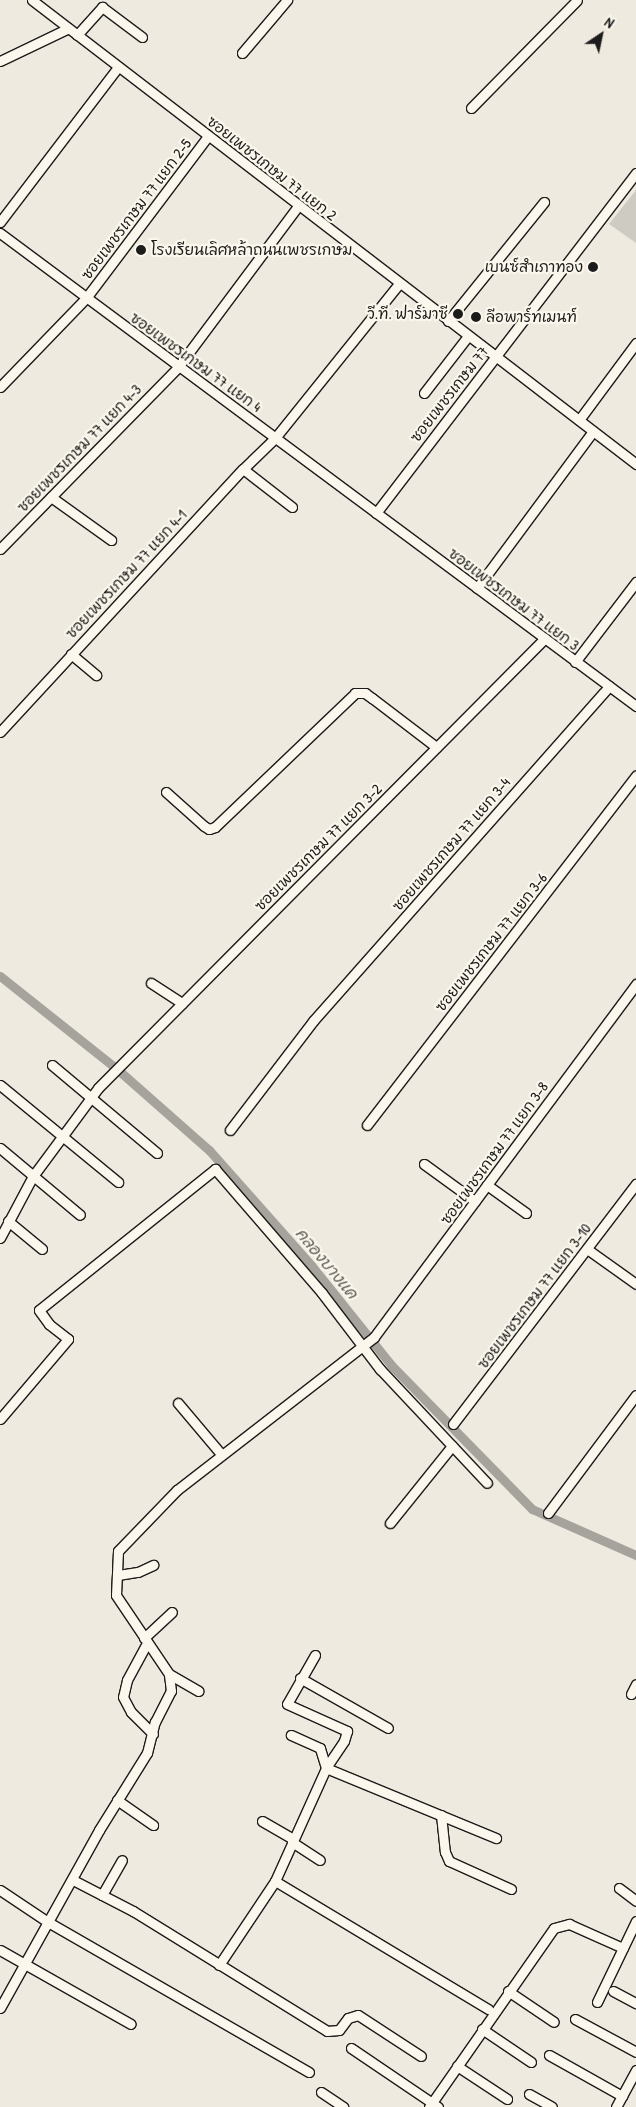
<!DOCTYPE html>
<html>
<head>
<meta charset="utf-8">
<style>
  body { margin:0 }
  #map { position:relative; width:636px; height:2107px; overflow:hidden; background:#eeeadf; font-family:"Patrick Hand","Playpen Sans Thai",sans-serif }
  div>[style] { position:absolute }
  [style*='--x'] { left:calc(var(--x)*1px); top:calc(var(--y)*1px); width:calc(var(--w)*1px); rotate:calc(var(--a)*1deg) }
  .green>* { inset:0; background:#ceccc2 }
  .canal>* { height:9px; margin:-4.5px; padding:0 4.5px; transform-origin:4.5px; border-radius:4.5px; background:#a6a39d }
  .roads { filter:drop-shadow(1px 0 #1c1c1c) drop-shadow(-1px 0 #1c1c1c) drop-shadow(0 1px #1c1c1c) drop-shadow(0 -1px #1c1c1c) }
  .street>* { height:9px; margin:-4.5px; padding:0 4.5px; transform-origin:4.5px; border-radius:4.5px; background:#fbf7ec }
  .dots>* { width:14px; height:14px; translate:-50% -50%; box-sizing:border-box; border:2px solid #fbf7ec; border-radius:50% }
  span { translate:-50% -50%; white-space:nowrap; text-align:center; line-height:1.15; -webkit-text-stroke:4.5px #fbf7ec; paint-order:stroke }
  .street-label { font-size:15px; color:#1c1c1c }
  .poi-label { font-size:15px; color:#1c1c1c }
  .left { translate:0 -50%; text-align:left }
  .right { translate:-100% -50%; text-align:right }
  .water-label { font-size:16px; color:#5a5956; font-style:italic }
  .north { position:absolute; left:576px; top:10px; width:50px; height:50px; -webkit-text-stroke:4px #fbf7ec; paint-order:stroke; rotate:34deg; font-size:14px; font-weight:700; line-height:20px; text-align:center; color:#1c1c1c }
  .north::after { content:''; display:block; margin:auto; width:18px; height:22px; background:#1c1c1c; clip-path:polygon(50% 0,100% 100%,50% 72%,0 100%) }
</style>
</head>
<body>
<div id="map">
  <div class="green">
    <i style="clip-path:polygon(636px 190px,636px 243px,609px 224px)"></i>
  </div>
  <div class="canal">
    <i style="--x:0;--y:976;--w:149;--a:38.5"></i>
    <i style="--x:117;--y:1069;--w:123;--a:41.4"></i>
    <i style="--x:209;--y:1150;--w:154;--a:48.4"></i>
    <i style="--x:311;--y:1265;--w:128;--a:51.3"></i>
    <i style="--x:391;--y:1365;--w:202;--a:45.6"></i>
    <i style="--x:532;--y:1509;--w:114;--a:23.9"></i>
  </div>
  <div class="roads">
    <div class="street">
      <i style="--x:32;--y:0;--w:762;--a:37.53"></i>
      <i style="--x:77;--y:35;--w:38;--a:-48"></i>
      <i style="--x:102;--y:7;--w:50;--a:36.9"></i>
      <i style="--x:242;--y:53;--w:70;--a:-49.7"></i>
      <i style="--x:0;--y:61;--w:76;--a:-25.6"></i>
      <i style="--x:471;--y:108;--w:151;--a:-45.5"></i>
      <i style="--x:0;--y:222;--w:195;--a:-52.7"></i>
      <i style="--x:0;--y:233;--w:793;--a:36.64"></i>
      <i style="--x:448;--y:321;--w:153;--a:-51.1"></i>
      <i style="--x:0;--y:387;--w:124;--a:-46"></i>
      <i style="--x:86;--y:298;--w:203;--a:-53"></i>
      <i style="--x:424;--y:393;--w:72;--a:-52.3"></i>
      <i style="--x:579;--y:420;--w:96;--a:-53.5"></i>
      <i style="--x:243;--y:469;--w:62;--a:37.8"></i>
      <i style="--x:51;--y:497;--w:74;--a:35.6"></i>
      <i style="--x:376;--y:513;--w:428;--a:-52.6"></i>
      <i style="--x:0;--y:549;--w:255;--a:-45.6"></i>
      <i style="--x:178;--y:367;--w:201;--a:-53.3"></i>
      <i style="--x:477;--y:588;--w:195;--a:-53.5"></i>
      <i style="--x:71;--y:654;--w:33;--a:40"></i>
      <i style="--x:575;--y:662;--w:101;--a:-52.7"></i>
      <i style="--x:0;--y:732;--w:358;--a:-47.3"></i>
      <i style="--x:243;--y:469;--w:45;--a:-44.1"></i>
      <i style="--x:275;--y:438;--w:198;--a:-51.2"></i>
      <i style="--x:166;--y:792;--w:51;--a:41.8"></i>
      <i style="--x:204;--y:826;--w:6;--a:31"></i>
      <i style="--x:209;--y:829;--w:6;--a:-18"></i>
      <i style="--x:215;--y:827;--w:194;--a:-43.7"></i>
      <i style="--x:355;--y:693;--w:10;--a:0"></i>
      <i style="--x:365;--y:693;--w:9;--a:36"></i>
      <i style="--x:372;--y:698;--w:81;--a:37.4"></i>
      <i style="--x:151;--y:983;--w:37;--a:33"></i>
      <i style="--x:52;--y:1065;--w:137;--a:40"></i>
      <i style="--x:0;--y:1085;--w:153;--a:39.4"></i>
      <i style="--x:367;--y:1125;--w:441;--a:-52.4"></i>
      <i style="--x:230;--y:1130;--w:137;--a:-52.7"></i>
      <i style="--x:313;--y:1021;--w:447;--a:-48.5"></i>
      <i style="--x:0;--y:1148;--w:104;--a:39.9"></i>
      <i style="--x:424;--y:1164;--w:63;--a:36"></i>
      <i style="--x:487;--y:1185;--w:48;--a:35.7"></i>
      <i style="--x:8;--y:1221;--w:44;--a:39.5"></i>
      <i style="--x:0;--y:1238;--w:70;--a:-62"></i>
      <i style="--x:33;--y:1176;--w:109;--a:-53.5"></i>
      <i style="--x:98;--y:1088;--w:634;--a:-45.19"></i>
      <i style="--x:587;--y:1249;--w:60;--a:35.5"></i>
      <i style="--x:178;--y:1403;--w:67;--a:49.9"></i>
      <i style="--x:0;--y:1419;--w:105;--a:-49.6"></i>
      <i style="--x:68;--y:1339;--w:24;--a:-142"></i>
      <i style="--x:49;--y:1324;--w:17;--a:-126"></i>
      <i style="--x:39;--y:1310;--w:226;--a:-38.7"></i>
      <i style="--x:215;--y:1169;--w:164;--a:49.2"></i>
      <i style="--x:322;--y:1293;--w:96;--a:52.7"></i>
      <i style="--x:380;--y:1369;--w:156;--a:46.8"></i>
      <i style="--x:453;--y:1424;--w:302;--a:-52.7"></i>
      <i style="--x:548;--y:1513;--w:147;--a:-53.3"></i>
      <i style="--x:390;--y:1523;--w:99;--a:-51.2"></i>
      <i style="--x:118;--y:1575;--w:20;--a:-9"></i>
      <i style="--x:138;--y:1572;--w:17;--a:-25"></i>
      <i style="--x:144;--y:1638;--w:38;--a:-43"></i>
      <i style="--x:147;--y:1643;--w:42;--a:118.4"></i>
      <i style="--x:127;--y:1680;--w:17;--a:103"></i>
      <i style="--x:123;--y:1697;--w:17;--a:62"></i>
      <i style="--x:131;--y:1712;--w:31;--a:45"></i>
      <i style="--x:315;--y:1655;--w:56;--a:119.7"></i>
      <i style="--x:287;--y:1704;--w:66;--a:24.2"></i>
      <i style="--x:347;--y:1731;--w:10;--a:107"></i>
      <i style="--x:344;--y:1741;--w:32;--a:124"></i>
      <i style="--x:326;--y:1768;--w:184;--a:22.4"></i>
      <i style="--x:169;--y:1674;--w:34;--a:30"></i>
      <i style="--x:300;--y:1678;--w:101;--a:29.6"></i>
      <i style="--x:631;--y:1694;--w:11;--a:-63"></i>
      <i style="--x:117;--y:1800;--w:44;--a:34.8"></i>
      <i style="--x:441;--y:1815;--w:37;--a:84"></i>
      <i style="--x:445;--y:1852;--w:10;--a:66"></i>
      <i style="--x:449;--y:1861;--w:68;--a:24.3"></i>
      <i style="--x:262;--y:1821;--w:36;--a:30"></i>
      <i style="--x:292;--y:1842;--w:33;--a:33"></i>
      <i style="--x:73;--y:1880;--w:68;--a:27.3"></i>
      <i style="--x:133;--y:1911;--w:228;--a:31.7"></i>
      <i style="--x:327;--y:2031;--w:12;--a:-5"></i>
      <i style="--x:339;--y:2030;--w:15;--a:-53"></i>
      <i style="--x:348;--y:2018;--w:10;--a:-17"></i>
      <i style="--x:358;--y:2015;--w:75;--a:33.1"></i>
      <i style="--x:275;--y:1881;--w:249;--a:31"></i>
      <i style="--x:619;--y:1888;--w:21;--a:37"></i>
      <i style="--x:0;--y:1890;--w:58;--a:33.7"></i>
      <i style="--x:48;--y:1922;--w:301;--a:29.9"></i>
      <i style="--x:102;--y:1895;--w:40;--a:-60.3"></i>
      <i style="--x:0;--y:1950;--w:150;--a:29.5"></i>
      <i style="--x:219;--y:1965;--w:101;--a:-56.3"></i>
      <i style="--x:275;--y:1881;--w:124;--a:-65.7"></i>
      <i style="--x:326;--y:1768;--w:21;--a:-107"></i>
      <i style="--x:320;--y:1748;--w:32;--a:-156"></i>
      <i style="--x:508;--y:1991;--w:55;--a:34"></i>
      <i style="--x:613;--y:1991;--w:26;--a:28"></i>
      <i style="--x:597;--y:2002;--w:90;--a:-64.3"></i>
      <i style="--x:0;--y:2008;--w:204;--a:-60.9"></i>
      <i style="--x:99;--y:1830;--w:91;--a:-58.1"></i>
      <i style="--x:147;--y:1753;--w:32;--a:-76"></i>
      <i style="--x:155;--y:1722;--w:35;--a:-63"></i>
      <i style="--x:171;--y:1691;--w:17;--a:-97"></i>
      <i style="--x:169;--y:1674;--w:95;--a:-123.9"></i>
      <i style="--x:116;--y:1595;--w:44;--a:-87.4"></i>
      <i style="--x:118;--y:1551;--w:85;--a:-46"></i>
      <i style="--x:177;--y:1490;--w:249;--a:-37.8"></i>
      <i style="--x:374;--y:1337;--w:440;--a:-53.4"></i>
      <i style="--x:575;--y:2019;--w:69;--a:28.4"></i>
      <i style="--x:482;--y:2029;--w:59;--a:34"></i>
      <i style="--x:351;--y:2048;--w:105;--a:34.1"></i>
      <i style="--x:549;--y:2055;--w:84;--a:29.3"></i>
      <i style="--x:457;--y:2066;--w:60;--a:33.4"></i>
      <i style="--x:321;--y:2092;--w:27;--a:34"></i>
      <i style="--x:529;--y:2094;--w:26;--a:29"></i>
      <i style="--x:429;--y:2107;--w:218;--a:-55.1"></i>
      <i style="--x:554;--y:1928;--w:16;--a:-15"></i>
      <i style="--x:569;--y:1924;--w:59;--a:24"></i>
      <i style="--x:616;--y:2107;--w:42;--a:-61.6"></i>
    </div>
  </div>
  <div class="dots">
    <i style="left:141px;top:250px;background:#1c1c1c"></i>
    <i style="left:593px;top:267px;background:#1c1c1c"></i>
    <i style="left:458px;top:314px;background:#1c1c1c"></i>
    <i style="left:476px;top:317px;background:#1c1c1c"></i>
  </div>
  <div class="street-label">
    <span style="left:272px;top:168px;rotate:38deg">ซอยเพชรเกษม 77 แยก 2</span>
    <span style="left:136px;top:209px;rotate:-53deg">ซอยเพชรเกษม 77 แยก 2-5</span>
    <span style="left:196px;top:362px;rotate:36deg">ซอยเพชรเกษม 77 แยก 4</span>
    <span style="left:449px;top:394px;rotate:-52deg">ซอยเพชรเกษม 77</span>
    <span style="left:79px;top:448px;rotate:-46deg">ซอยเพชรเกษม 77 แยก 4-3</span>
    <span style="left:126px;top:574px;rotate:-47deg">ซอยเพชรเกษม 77 แยก 4-1</span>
    <span style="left:514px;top:599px;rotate:37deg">ซอยเพชรเกษม 77 แยก 3</span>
    <span style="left:451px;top:844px;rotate:-49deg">ซอยเพชรเกษม 77 แยก 3-4</span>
    <span style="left:318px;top:847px;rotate:-45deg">ซอยเพชรเกษม 77 แยก 3-2</span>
    <span style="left:491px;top:942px;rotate:-52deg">ซอยเพชรเกษม 77 แยก 3-6</span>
    <span style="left:494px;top:1153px;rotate:-54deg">ซอยเพชรเกษม 77 แยก 3-8</span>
    <span style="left:534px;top:1296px;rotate:-53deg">ซอยเพชรเกษม 77 แยก 3-10</span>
  </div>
  <div class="poi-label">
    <span class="left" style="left:151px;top:250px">โรงเรียนเลิศหล้าถนนเพชรเกษม</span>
    <span class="right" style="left:583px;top:267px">เบนซ์สำเภาทอง</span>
    <span class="right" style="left:448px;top:314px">วี.ที. ฟาร์มาซี</span>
    <span class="left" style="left:486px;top:317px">ลีอพาร์ทเมนท์</span>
  </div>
  <div class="water-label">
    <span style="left:327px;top:1263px;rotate:50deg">คลองบางแค</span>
  </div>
  <div class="north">N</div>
</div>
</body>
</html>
